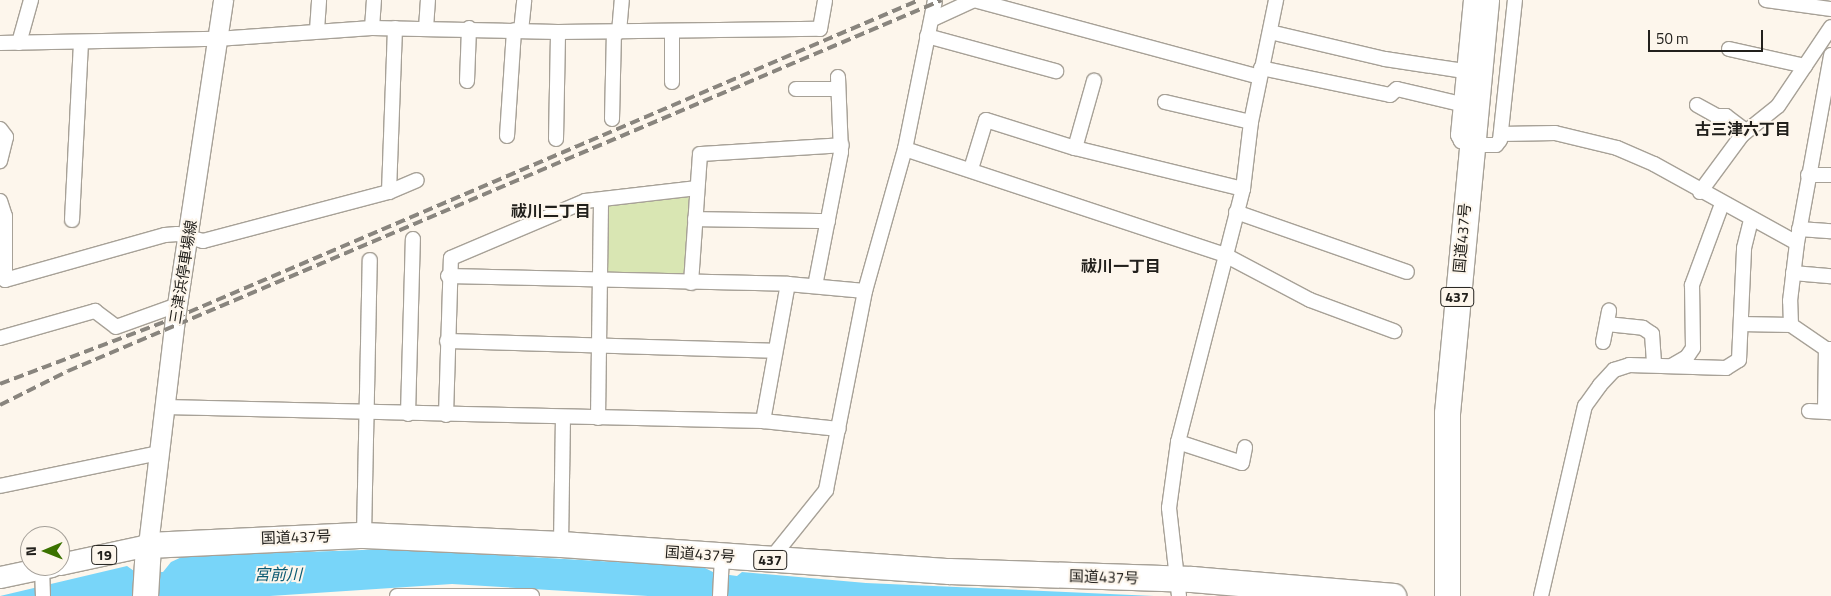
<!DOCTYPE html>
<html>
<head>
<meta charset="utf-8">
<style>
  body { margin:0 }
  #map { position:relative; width:1831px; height:596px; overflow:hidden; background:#fdf6ec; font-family:"Titillium Web","Noto Sans JP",sans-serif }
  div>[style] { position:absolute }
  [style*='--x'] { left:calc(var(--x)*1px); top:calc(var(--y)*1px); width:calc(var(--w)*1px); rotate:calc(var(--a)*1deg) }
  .green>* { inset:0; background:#d9e6b3 }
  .water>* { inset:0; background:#78d5f9 }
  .roads { filter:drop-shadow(1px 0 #a7a197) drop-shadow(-1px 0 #a7a197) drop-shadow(0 1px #a7a197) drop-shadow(0 -1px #a7a197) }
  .street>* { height:14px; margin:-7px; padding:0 7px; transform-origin:7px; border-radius:7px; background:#fff }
  .secondary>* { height:19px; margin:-9.5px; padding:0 9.5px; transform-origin:9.5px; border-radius:9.5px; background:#fff }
  .primary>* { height:21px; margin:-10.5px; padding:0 10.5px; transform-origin:10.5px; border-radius:10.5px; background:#fff }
  .highway>* { height:25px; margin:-12.5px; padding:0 12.5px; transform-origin:12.5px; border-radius:12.5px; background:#fff }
  .rail>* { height:4px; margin-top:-2px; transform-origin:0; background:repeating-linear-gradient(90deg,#89857e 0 10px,transparent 0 15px) }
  span { translate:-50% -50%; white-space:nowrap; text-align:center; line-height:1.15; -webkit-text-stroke:4px #fdf6ec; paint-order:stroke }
  .shield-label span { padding:1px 4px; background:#fdf6ec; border:1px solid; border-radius:4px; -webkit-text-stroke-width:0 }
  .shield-label { font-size:14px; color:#22201c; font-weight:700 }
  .street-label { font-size:15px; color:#22201c }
  .neighbourhood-label { font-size:16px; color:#22201c; font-weight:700 }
  .water-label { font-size:16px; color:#0a5a72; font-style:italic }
  .north { position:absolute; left:20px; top:526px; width:50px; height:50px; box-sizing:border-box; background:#fdf6ec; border:1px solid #a5a099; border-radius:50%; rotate:269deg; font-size:14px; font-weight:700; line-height:20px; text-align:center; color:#22201c }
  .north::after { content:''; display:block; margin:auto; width:18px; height:22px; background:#3b7200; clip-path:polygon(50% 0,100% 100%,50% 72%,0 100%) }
  .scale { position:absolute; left:1648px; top:30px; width:115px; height:22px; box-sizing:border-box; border:2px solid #22201c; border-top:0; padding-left:6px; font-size:15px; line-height:18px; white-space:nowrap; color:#22201c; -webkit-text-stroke:4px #fdf6ec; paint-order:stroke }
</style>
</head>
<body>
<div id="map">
  <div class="green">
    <i style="clip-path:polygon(692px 194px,686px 279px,603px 276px,604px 204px)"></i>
  </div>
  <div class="water">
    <i style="clip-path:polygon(391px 549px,703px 567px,715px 573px,737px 576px,742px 572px,866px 583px,1154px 596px,648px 596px,452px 584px,270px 596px,0 596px,127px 566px,134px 571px,163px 572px,171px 562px,184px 556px)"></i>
  </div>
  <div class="roads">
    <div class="street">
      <i style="--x:1471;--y:0;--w:136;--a:95.5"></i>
      <i style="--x:1458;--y:135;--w:7;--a:63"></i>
      <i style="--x:1461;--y:141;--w:25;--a:9"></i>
      <i style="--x:1486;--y:145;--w:10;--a:0"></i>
      <i style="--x:1496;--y:145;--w:6;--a:-51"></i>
      <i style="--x:1500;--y:140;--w:141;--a:-83.9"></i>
      <i style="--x:1766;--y:0;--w:66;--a:7.9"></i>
      <i style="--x:933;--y:19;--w:45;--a:-24.9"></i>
      <i style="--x:974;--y:0;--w:295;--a:15.1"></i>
      <i style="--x:372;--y:28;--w:28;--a:-86"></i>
      <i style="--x:426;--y:28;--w:28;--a:-86"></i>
      <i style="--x:317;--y:30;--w:30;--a:-86"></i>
      <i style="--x:521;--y:31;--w:31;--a:-84"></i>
      <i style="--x:619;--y:32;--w:32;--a:-85"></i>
      <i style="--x:1270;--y:32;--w:118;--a:13.2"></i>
      <i style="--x:1385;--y:59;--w:80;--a:8.6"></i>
      <i style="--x:927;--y:36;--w:134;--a:15.2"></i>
      <i style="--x:0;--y:43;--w:217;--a:-1.1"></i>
      <i style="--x:217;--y:39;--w:155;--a:-4.1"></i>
      <i style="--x:372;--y:28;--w:186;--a:1.2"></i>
      <i style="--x:558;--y:32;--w:262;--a:-0.7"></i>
      <i style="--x:820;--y:29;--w:29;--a:-80"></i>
      <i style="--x:19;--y:43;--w:45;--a:-74.4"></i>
      <i style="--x:1729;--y:49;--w:78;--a:12.6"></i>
      <i style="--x:1261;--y:68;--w:132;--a:11.8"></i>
      <i style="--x:1390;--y:95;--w:9;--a:-41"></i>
      <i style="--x:1397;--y:89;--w:66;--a:13.2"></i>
      <i style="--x:467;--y:81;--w:53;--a:-87.8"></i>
      <i style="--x:672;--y:82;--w:50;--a:-90"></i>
      <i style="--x:796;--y:89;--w:41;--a:0"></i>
      <i style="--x:1165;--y:102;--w:88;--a:13.1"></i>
      <i style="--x:1697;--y:105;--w:23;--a:29"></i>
      <i style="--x:1717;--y:116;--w:9;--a:0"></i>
      <i style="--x:1726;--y:116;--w:25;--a:37"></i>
      <i style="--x:612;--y:119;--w:87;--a:-88.7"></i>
      <i style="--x:0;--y:129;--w:10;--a:53"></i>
      <i style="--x:6;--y:137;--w:25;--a:104"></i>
      <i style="--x:1501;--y:134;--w:54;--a:-1.1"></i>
      <i style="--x:1555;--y:133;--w:64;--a:13.6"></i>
      <i style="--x:1617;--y:148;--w:40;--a:23.4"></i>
      <i style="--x:1654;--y:164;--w:163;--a:28.9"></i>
      <i style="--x:507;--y:136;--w:106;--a:-86.2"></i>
      <i style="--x:556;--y:139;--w:107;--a:-88.9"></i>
      <i style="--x:1075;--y:148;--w:70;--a:-74.2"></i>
      <i style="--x:905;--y:149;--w:337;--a:18.3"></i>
      <i style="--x:1225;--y:255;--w:96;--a:27.9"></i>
      <i style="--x:1310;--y:300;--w:90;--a:20.3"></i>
      <i style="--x:971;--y:169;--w:51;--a:-73"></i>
      <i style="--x:986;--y:120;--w:93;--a:17.5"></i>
      <i style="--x:1075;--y:148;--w:173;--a:13.7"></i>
      <i style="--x:1808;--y:175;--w:23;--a:0"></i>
      <i style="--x:389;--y:192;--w:164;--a:-87.9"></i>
      <i style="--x:1700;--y:192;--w:71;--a:-53.6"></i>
      <i style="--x:1742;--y:135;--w:46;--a:-38.9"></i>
      <i style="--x:1778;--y:106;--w:95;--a:-56.1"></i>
      <i style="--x:0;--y:201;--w:16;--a:72"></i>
      <i style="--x:5;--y:216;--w:64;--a:90"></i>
      <i style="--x:5;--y:280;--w:166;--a:-15.7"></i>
      <i style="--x:165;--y:235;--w:12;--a:-5"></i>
      <i style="--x:177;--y:234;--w:27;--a:15"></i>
      <i style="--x:203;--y:241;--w:192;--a:-14.8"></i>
      <i style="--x:389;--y:192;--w:30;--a:-23"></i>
      <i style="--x:1236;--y:212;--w:181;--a:19.3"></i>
      <i style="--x:695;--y:219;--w:133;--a:0.9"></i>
      <i style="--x:72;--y:220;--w:178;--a:-87.1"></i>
      <i style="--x:1799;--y:229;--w:32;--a:4"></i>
      <i style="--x:1793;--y:273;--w:38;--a:5"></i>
      <i style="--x:448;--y:276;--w:340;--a:1.3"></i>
      <i style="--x:788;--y:284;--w:77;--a:5.2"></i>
      <i style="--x:691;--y:283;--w:129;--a:-86"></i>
      <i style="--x:700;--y:154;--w:142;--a:-3.6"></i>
      <i style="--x:815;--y:286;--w:136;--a:-79"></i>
      <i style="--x:841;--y:152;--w:75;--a:-92.3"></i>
      <i style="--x:1607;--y:324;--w:36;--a:6"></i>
      <i style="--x:1643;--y:328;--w:11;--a:34"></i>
      <i style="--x:1652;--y:334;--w:30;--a:86"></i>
      <i style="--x:1741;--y:324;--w:50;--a:1.1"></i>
      <i style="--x:1791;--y:325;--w:42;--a:34.4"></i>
      <i style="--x:1826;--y:349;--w:5;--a:0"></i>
      <i style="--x:1791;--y:325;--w:24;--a:-92"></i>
      <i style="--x:1790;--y:301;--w:58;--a:-83.1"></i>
      <i style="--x:1797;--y:243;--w:191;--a:-79.7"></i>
      <i style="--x:0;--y:338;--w:99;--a:-15.9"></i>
      <i style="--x:95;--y:311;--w:26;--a:37"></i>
      <i style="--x:116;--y:327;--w:65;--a:-19.8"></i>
      <i style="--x:447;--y:341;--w:328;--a:1.7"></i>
      <i style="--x:1603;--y:342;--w:32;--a:-79"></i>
      <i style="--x:1673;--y:365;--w:16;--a:-30"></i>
      <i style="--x:1687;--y:357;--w:11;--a:-56"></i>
      <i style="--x:1693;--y:348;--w:63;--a:-90.9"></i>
      <i style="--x:1692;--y:285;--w:86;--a:-69.7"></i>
      <i style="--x:165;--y:407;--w:598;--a:1.34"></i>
      <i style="--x:763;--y:421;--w:76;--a:6"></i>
      <i style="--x:1809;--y:411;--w:22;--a:3"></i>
      <i style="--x:1825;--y:411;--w:62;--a:-89.1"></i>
      <i style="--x:408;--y:414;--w:175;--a:-88.4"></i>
      <i style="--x:446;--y:415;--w:157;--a:-88.2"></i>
      <i style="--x:451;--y:258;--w:146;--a:-23"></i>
      <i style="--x:585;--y:201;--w:113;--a:-6.6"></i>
      <i style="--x:598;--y:418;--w:218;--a:-89.2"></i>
      <i style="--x:763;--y:421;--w:139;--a:-79.7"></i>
      <i style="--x:1178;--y:442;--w:67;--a:18.2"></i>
      <i style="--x:1242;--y:463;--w:16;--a:-79"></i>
      <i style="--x:0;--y:486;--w:162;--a:-11.7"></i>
      <i style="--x:364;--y:535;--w:275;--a:-88.8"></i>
      <i style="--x:561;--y:544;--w:126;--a:-89.1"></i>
      <i style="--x:770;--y:560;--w:90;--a:-51.3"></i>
      <i style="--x:826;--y:490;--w:203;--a:-78.9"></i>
      <i style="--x:865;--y:291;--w:148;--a:-74.3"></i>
      <i style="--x:905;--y:149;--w:152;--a:-78.6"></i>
      <i style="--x:42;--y:568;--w:28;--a:88"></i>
      <i style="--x:397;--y:596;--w:135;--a:0"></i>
      <i style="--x:720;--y:596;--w:40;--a:-87.1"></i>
      <i style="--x:1179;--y:596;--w:89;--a:-96.5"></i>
      <i style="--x:1169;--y:508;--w:67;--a:-82.2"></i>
      <i style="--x:1178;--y:442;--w:261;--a:-75.6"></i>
      <i style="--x:1243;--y:189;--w:67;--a:-83.2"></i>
      <i style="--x:1251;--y:122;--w:125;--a:-78.4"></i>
      <i style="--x:1541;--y:596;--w:195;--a:-77"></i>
      <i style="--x:1585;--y:406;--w:26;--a:-54"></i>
      <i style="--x:1600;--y:385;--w:21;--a:-47"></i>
      <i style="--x:1614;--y:370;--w:16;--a:-18"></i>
      <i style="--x:1629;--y:365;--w:97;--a:1.8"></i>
      <i style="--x:1726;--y:368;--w:15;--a:-32"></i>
      <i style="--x:1739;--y:360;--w:112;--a:-87.4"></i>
      <i style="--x:1744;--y:248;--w:30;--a:-76"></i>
    </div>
    <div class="secondary">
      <i style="--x:148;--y:545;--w:229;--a:-83.2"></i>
      <i style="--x:175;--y:318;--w:322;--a:-81.4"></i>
    </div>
    <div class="primary">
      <i style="--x:60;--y:564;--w:90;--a:-12.2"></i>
      <i style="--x:0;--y:577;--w:53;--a:-11.9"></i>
    </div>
    <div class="highway">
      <i style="--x:145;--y:596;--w:51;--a:-86.6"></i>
      <i style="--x:148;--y:545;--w:216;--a:-2.7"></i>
      <i style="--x:364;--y:535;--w:197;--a:2.6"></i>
      <i style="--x:561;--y:544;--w:389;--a:4"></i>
      <i style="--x:949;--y:571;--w:243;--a:1.9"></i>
      <i style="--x:1192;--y:579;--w:202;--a:4.8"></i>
      <i style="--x:1447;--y:596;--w:183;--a:-90"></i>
      <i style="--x:1447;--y:413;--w:415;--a:-84.6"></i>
    </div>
  </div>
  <div class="rail">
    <i style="--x:0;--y:384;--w:187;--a:-20.7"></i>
    <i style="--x:175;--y:318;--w:809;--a:-23.14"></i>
    <i style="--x:0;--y:405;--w:76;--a:-26.6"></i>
    <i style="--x:68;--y:371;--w:949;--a:-23"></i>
  </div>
  <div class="shield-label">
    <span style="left:1457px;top:297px">437</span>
    <span style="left:104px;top:555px">19</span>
    <span style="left:770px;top:560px">437</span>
  </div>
  <div class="street-label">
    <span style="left:1462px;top:238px;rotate:-85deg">国道437号</span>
    <span style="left:183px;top:272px;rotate:-81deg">三津浜停車場線</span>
    <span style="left:296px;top:537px;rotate:-2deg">国道437号</span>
    <span style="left:700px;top:554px;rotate:4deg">国道437号</span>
    <span style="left:1104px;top:577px;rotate:2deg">国道437号</span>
  </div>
  <div class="neighbourhood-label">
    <span style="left:1743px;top:129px">古三津六丁目</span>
    <span style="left:551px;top:211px">祓川二丁目</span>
    <span style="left:1121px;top:266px">祓川一丁目</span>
  </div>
  <div class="water-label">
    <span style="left:278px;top:574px">宮前川</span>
  </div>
  <div class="north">N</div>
  <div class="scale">50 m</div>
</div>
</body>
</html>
